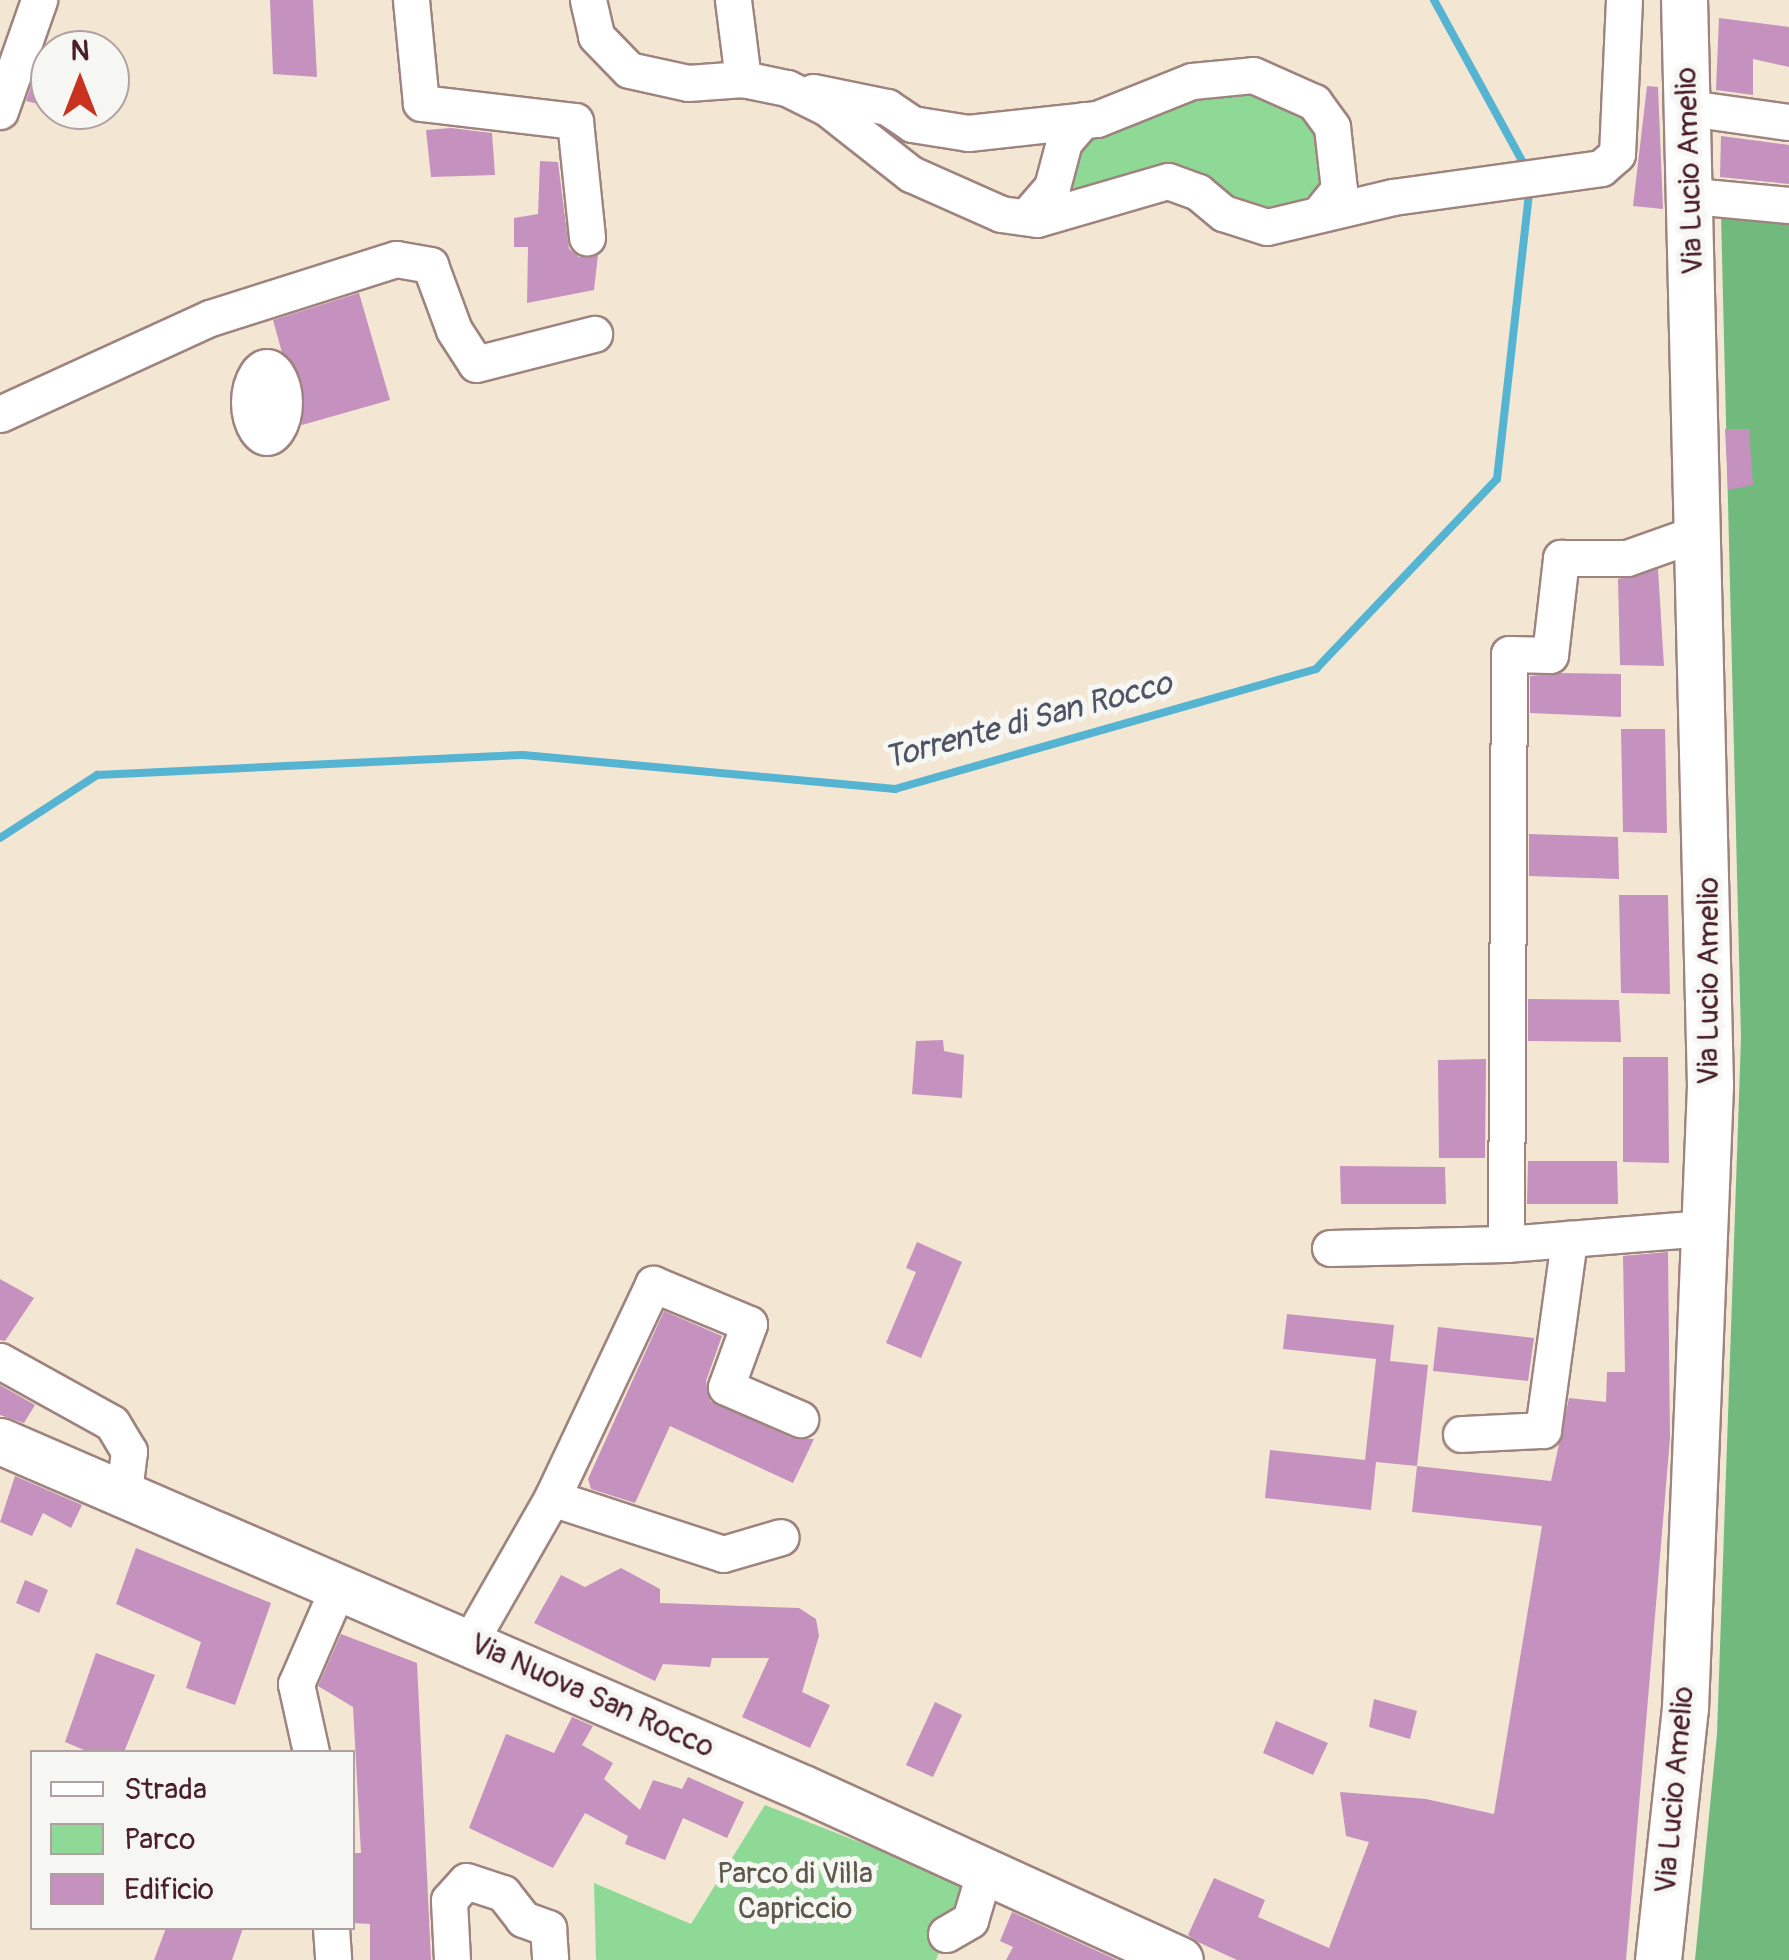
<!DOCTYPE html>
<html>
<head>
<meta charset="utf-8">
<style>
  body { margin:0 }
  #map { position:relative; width:1789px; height:1960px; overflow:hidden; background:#f3e7d3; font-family:Pangolin,sans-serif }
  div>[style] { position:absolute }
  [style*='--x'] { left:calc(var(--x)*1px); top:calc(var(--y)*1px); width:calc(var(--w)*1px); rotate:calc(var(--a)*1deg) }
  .green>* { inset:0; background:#8ed995 }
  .forest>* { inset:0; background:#72b97e }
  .stream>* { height:8px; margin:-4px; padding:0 4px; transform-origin:4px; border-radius:4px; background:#54b4d2 }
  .building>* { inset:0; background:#c591be }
  .roads { filter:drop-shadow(2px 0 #9e837f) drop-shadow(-2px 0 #9e837f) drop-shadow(0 2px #9e837f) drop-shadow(0 -2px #9e837f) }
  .minor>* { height:35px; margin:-17.5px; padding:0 17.5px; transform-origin:17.5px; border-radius:17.5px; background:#fff }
  .minor>.ring { margin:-17.5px; padding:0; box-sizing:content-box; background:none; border:35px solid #fff; border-radius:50% }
  .major>* { height:45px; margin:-22.5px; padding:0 22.5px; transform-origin:22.5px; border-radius:22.5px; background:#fff }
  span { translate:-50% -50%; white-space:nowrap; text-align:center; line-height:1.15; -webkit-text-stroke:10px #f6f6f2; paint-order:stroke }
  .street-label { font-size:30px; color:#4a1f2b }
  .park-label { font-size:30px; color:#5e574b }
  .water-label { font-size:32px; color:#4e5365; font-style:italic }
  .legend { position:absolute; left:30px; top:1750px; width:325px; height:180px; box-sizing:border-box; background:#f6f6f2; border:2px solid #b1a0a2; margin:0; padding:12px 18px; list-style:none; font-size:30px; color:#4a1f2b }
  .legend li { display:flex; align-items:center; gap:20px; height:50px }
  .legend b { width:50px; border:2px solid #b1a0a2 }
  .north { position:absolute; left:30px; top:30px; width:100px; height:100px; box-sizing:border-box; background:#f6f6f2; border:2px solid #b1a0a2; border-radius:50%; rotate:0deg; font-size:28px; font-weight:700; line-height:40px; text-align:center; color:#4a1f2b }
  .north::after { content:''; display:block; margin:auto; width:35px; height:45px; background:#c8321e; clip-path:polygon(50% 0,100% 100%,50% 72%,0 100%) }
</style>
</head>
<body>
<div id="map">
  <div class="green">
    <i style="clip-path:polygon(1282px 89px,1325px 131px,1321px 185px,1291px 210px,1252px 215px,1214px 193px,1049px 204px,1076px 137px,1186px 93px)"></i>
    <i style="clip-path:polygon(765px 1805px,966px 1884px,936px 1960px,596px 1960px,594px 1883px,691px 1924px)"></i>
  </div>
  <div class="forest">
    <i style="clip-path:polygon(1721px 215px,1789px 223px,1789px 1960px,1695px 1960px,1717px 1734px,1741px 1038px)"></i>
  </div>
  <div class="stream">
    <i style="--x:1434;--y:0;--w:192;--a:61.3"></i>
    <i style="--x:0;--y:838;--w:116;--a:-33"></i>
    <i style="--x:97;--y:775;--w:426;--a:-2.7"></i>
    <i style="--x:523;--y:755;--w:374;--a:5.2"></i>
    <i style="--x:895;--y:789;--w:438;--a:-15.9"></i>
    <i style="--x:1316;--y:669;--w:262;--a:-46.4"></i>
    <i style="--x:1497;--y:479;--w:295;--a:-83.6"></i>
  </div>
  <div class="building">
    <i style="clip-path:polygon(270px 0,313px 0,317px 77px,273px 74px)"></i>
    <i style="clip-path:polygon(1719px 18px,1789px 27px,1789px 67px,1753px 59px,1753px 95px,1716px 90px)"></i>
    <i style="clip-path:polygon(44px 49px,50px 51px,50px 85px,42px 105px,26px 101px)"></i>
    <i style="clip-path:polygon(1647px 86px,1658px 87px,1663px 209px,1633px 206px)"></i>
    <i style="clip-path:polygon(451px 128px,492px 133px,495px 175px,431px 177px,426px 130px)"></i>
    <i style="clip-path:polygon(1721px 136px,1789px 145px,1789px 184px,1720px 177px)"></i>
    <i style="clip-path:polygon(540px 161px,558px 162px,569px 249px,579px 257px,598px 255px,594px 290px,527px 303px,528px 247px,514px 247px,514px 218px,538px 214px)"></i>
    <i style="clip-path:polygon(359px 293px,390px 400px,302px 425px,273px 320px)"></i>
    <i style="clip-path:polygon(1725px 429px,1749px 429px,1753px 485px,1728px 490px)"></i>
    <i style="clip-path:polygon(1658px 569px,1664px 666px,1620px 665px,1618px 579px)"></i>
    <i style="clip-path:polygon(1561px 673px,1621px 674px,1621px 717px,1530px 713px,1530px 676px)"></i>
    <i style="clip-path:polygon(1621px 729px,1665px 729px,1667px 833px,1623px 832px)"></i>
    <i style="clip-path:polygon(1529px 834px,1618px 837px,1619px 879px,1529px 876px)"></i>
    <i style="clip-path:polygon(1619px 895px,1668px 895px,1670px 994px,1621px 993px)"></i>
    <i style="clip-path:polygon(1528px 999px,1619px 1000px,1621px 1042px,1528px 1041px)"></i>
    <i style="clip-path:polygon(943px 1040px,944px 1051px,964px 1055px,962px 1098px,912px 1094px,916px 1041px)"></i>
    <i style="clip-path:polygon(1623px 1057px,1668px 1057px,1669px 1163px,1623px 1162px)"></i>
    <i style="clip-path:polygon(1486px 1059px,1485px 1158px,1439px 1158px,1438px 1060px)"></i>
    <i style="clip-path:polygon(1528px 1161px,1617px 1161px,1618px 1204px,1527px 1204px)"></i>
    <i style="clip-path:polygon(1340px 1166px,1445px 1167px,1446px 1204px,1341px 1204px)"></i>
    <i style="clip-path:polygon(917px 1242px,962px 1262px,921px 1358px,886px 1343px,916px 1272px,906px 1268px)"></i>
    <i style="clip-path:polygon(1668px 1252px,1670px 1438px,1626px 1960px,1237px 1960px,1198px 1942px,1188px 1935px,1214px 1878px,1265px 1900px,1258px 1917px,1329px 1948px,1369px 1842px,1346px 1836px,1340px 1792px,1426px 1799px,1494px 1814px,1542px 1526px,1412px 1512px,1417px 1466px,1551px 1481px,1569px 1398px,1606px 1402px,1607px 1372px,1625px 1372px,1623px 1256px)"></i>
    <i style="clip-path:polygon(0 1279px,34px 1298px,5px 1341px,0 1340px)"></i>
    <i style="clip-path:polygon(664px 1311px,722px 1336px,706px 1381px,710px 1401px,792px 1438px,814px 1439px,793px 1483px,670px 1426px,635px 1503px,591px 1489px,588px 1479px)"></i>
    <i style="clip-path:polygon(1287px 1314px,1394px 1325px,1390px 1361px,1428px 1365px,1417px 1466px,1376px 1462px,1371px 1510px,1265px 1498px,1270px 1450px,1365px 1460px,1376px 1359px,1283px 1349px)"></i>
    <i style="clip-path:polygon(1438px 1327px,1534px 1338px,1528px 1381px,1433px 1371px)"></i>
    <i style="clip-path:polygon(0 1385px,35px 1405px,24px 1423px,0 1415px)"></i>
    <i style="clip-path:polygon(15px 1476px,82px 1505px,71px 1528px,43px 1513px,32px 1536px,0 1522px)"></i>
    <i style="clip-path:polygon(136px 1548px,271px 1603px,235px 1705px,186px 1688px,201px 1642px,116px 1604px)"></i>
    <i style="clip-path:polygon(621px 1568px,660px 1589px,660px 1603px,799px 1608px,816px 1619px,819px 1636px,802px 1692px,830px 1705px,810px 1748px,742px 1717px,769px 1658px,712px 1658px,710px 1667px,663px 1664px,655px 1681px,534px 1623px,561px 1575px,585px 1587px)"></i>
    <i style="clip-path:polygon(25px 1580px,48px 1590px,39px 1613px,16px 1603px)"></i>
    <i style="clip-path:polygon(341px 1634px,417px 1663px,431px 1960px,370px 1960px,370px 1924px,352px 1923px,352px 1853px,361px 1853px,353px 1707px,318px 1686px)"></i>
    <i style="clip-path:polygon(96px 1653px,155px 1675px,124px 1752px,89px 1752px,65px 1742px)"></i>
    <i style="clip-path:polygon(1374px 1699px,1417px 1711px,1410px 1739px,1369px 1727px)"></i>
    <i style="clip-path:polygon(935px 1702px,962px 1715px,933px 1777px,906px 1765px)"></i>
    <i style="clip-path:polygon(572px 1717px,593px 1726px,582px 1745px,613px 1763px,604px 1779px,640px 1810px,653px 1780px,682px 1789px,688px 1777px,744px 1802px,727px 1838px,683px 1818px,665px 1860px,625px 1844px,628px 1836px,585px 1813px,553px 1868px,469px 1828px,506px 1734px,554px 1753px)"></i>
    <i style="clip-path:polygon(1276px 1721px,1328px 1743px,1313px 1775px,1263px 1753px)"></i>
    <i style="clip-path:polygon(1012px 1912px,1117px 1960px,1006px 1960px,1013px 1947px,1000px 1941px)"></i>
    <i style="clip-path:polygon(166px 1928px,243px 1928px,232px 1960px,154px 1960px)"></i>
  </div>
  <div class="roads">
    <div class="minor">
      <i style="--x:411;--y:0;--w:103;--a:84.5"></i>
      <i style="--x:421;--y:103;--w:155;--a:6.7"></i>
      <i style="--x:575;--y:121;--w:117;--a:84.1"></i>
      <i style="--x:588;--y:0;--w:37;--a:77"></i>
      <i style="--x:596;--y:36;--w:47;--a:45.9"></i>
      <i style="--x:629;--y:70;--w:60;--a:12.4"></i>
      <i style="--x:688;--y:83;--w:55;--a:-4.2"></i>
      <i style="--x:743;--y:79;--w:45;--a:11.6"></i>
      <i style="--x:787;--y:88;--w:45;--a:26.6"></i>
      <i style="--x:827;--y:108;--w:107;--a:38.2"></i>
      <i style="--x:911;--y:174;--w:98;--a:24"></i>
      <i style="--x:1001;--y:214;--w:36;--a:8"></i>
      <i style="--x:1037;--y:219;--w:136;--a:-16.2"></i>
      <i style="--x:1168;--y:181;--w:32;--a:20"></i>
      <i style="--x:1198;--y:192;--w:33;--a:40"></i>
      <i style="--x:1223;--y:213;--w:46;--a:17.7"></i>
      <i style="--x:1267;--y:227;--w:130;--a:-13.4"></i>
      <i style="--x:1393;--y:197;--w:210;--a:-7.9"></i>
      <i style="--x:1601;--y:168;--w:21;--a:-41"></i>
      <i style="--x:1617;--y:154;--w:154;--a:-87.4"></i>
      <i style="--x:733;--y:0;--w:80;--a:82.8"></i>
      <i style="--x:813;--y:92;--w:76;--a:11.5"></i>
      <i style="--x:887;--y:107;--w:30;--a:34"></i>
      <i style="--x:912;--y:124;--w:57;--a:9.1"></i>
      <i style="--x:968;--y:133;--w:130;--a:-6.2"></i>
      <i style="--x:1097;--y:119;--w:102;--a:-21.8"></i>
      <i style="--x:1192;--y:81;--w:61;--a:-5.6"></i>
      <i style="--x:1253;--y:75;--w:67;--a:23.9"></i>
      <i style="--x:1314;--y:102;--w:31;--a:54"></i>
      <i style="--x:1332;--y:127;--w:62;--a:83.6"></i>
      <i style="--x:1339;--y:189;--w:32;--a:129"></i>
      <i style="--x:1689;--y:108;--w:101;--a:8"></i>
      <i style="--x:0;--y:111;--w:118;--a:-70.6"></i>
      <i style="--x:1693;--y:196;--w:96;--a:5.4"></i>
      <i style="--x:1026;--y:217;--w:40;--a:-49"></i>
      <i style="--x:1052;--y:187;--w:47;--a:-75.1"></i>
      <i style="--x:1064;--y:142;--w:29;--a:-49"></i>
      <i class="ring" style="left:249px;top:367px;width:-7px;height:-7px"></i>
      <i style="--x:0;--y:414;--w:231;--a:-24.6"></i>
      <i style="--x:210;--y:318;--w:195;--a:-17.6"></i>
      <i style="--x:396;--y:259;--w:35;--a:10"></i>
      <i style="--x:430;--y:265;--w:69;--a:69.7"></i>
      <i style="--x:454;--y:330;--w:40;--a:57.1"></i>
      <i style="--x:476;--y:364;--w:122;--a:-14.3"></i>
      <i style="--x:1506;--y:1244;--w:590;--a:-89.71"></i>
      <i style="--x:1509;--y:654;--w:41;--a:1.4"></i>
      <i style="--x:1550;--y:655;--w:98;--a:-83.5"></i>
      <i style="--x:1561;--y:558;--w:66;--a:0"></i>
      <i style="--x:1627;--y:558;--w:77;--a:-19.6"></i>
      <i style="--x:1330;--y:1248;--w:176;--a:-1.3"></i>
      <i style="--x:1506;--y:1244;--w:199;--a:-4.6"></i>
      <i style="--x:0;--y:1361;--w:128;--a:29"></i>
      <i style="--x:112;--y:1423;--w:33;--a:59"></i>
      <i style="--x:129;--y:1451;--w:39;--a:97"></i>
      <i style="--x:1461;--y:1434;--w:82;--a:-2.8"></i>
      <i style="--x:1543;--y:1430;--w:193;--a:-82.2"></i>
      <i style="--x:552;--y:1498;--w:237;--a:-64.7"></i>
      <i style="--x:653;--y:1284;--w:104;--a:22.6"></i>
      <i style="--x:749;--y:1324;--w:67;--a:110.1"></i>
      <i style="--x:726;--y:1387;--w:81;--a:23.4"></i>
      <i style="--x:469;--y:1643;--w:167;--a:-60.2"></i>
      <i style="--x:552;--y:1498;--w:180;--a:18.1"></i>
      <i style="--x:723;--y:1554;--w:60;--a:-16.3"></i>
      <i style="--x:311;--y:1752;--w:70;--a:-102.4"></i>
      <i style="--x:296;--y:1684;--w:108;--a:-66.5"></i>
      <i style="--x:331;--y:1928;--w:32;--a:86"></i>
      <i style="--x:946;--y:1934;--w:28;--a:-30"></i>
      <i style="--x:970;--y:1920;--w:52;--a:-73.3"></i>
      <i style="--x:452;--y:1960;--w:60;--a:-92.9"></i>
      <i style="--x:449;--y:1900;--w:25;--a:-48"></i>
      <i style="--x:466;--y:1881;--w:39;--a:18"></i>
      <i style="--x:503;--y:1893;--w:33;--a:52"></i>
      <i style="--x:523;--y:1919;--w:27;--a:20"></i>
      <i style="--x:548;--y:1928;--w:32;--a:86"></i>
    </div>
    <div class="major">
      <i style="--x:0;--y:1441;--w:875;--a:23.37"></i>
      <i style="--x:803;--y:1788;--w:414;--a:24.5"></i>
      <i style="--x:1658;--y:1960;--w:253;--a:-83.9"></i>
      <i style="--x:1685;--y:1708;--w:623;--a:-87.7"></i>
      <i style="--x:1710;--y:1086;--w:1086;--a:-91.37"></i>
    </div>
  </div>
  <div class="street-label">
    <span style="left:1690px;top:171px;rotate:-92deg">Via Lucio Amelio</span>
    <span style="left:1709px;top:981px;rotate:-90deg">Via Lucio Amelio</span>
    <span style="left:592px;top:1696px;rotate:24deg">Via Nuova San Rocco</span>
    <span style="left:1675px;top:1790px;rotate:-85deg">Via Lucio Amelio</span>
  </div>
  <div class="park-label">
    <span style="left:795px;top:1891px">Parco di Villa<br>Capriccio</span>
  </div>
  <div class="water-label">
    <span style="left:1028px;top:721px;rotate:-15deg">Torrente di San Rocco</span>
  </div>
  <ul class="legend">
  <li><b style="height:12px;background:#fff"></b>Strada</li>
  <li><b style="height:28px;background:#8ed995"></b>Parco</li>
  <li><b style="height:28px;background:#c591be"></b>Edificio</li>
  </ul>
  <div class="north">N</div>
</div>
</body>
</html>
